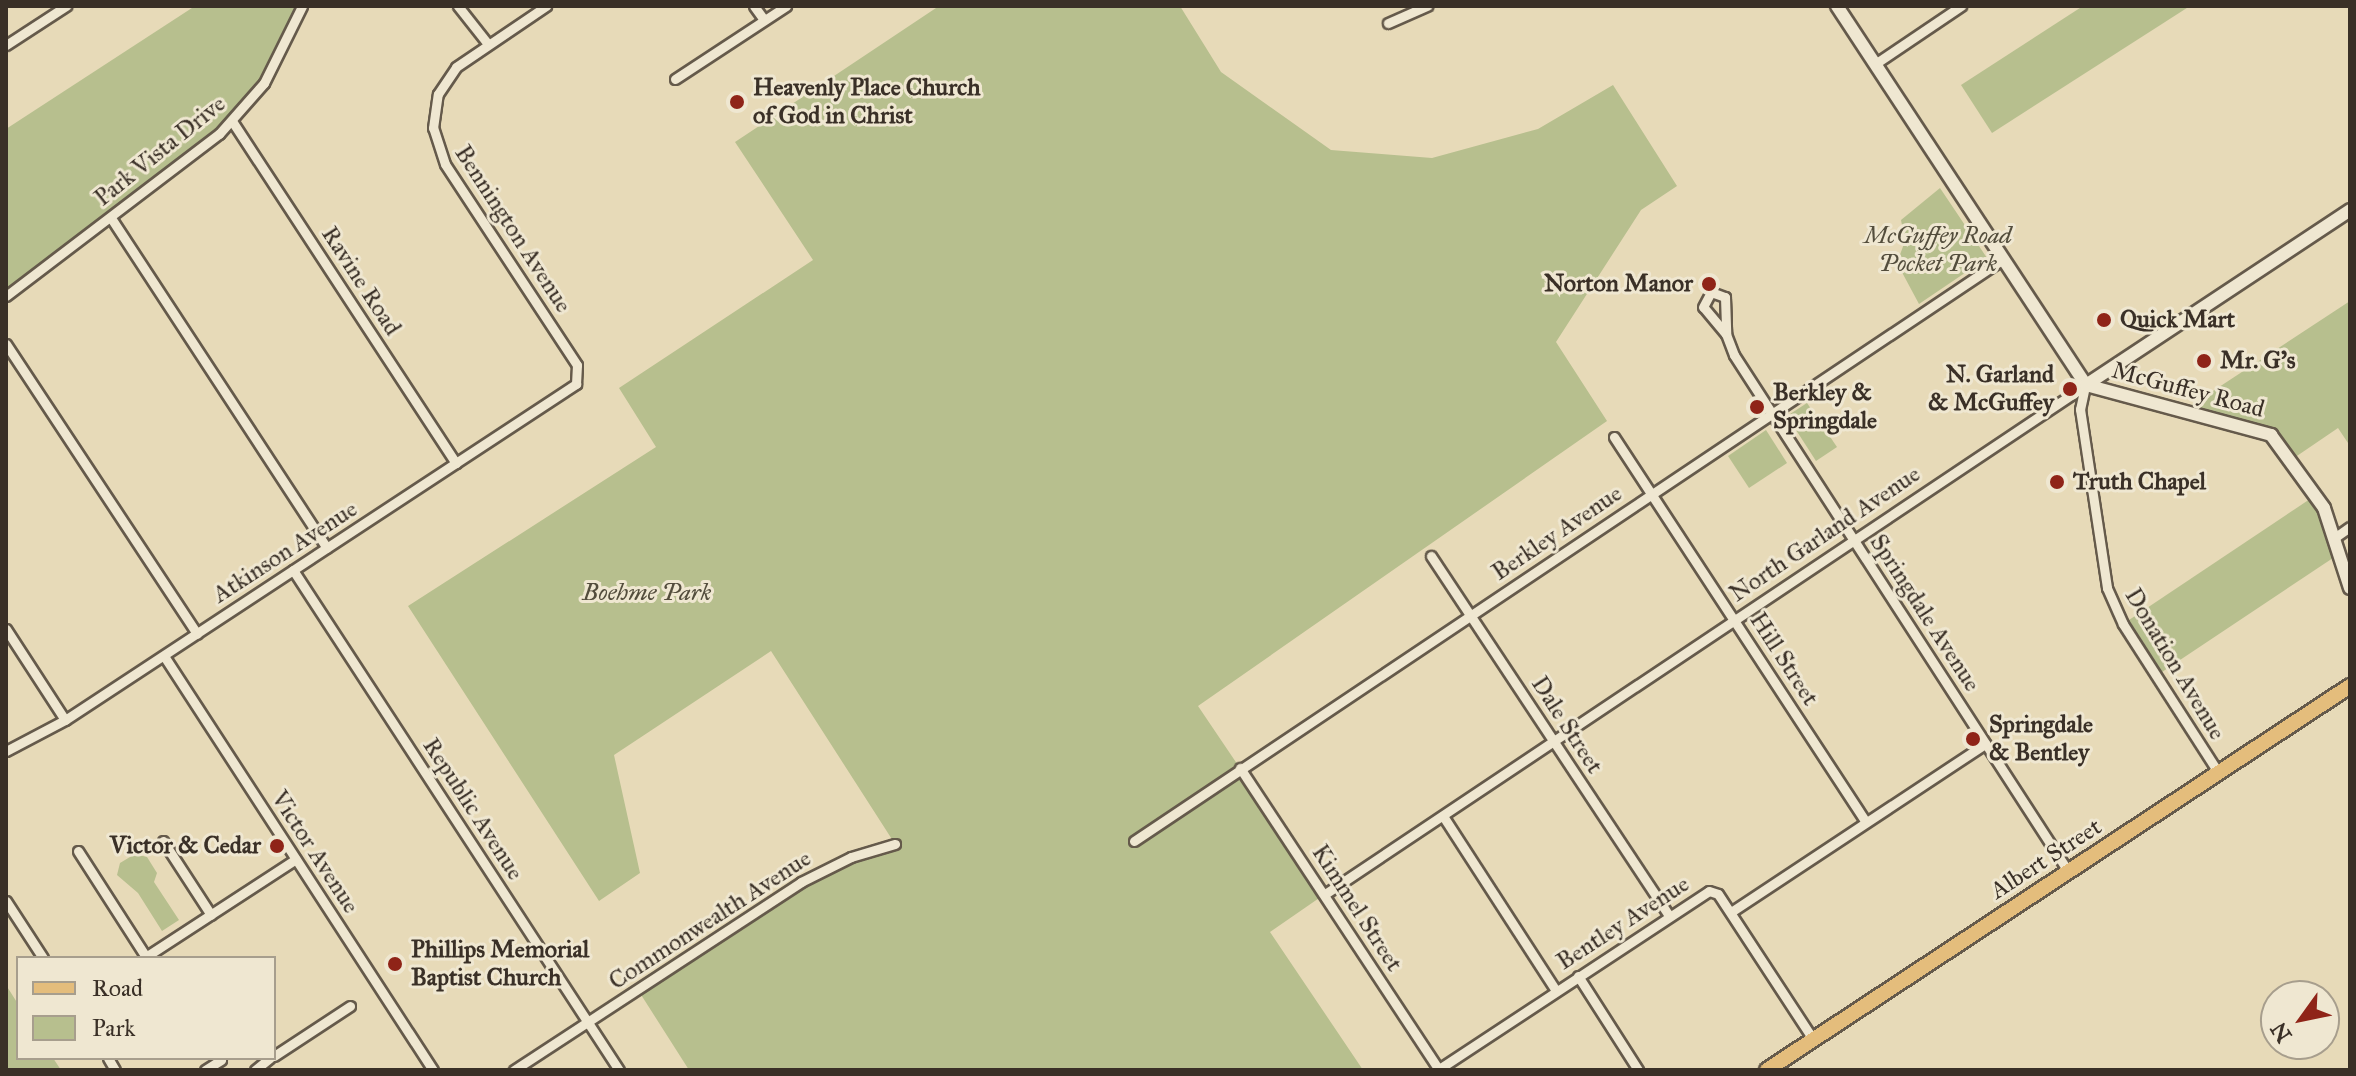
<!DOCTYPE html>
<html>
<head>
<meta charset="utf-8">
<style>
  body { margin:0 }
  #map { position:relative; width:2356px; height:1076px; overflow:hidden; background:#e7dab8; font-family:"IM FELL Great Primer",serif }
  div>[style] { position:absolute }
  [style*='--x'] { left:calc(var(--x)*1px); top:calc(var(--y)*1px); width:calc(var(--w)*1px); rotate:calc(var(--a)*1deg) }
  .green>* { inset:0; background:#b7bf8e }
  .roads { filter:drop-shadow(2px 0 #655a4b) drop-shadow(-2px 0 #655a4b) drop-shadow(0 2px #655a4b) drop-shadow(0 -2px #655a4b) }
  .street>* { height:9px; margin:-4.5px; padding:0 4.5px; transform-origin:4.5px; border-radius:4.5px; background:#efe7d1 }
  .secondary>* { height:12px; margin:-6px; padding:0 6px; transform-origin:6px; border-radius:6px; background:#efe7d1 }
  .primary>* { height:14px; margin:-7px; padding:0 7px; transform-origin:7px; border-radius:7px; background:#e4bd7c }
  .dots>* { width:22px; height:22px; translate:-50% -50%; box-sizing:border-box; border:4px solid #efe7d1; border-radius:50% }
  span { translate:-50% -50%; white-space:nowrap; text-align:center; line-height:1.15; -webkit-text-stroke:6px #efe7d1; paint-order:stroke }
  .poi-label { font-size:24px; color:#3a3027; font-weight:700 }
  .left { translate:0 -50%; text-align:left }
  .right { translate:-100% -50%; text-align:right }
  .street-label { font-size:24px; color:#3a3027 }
  .park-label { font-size:24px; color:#534d3c; font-style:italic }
  .frame { position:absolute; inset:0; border:8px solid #3a3027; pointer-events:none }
  .legend { position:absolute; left:16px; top:956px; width:260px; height:104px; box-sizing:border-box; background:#efe7d1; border:2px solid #a79e8d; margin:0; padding:10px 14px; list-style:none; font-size:24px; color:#3a3027 }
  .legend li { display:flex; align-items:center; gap:16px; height:40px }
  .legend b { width:40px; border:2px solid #a79e8d }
  .north { position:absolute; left:2260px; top:980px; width:80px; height:80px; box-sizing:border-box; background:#efe7d1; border:2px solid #a79e8d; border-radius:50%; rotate:237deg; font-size:22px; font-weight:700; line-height:32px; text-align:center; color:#3a3027 }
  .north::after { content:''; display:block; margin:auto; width:28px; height:36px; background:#8f2418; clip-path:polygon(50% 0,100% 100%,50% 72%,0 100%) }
</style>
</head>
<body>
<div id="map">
  <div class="green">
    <i style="clip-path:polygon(195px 6px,302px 6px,277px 61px,219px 134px,6px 296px,6px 129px)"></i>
    <i style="clip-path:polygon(939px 6px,1180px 6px,1221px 72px,1331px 150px,1432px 158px,1538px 129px,1613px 85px,1677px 186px,1641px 210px,1556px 342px,1607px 421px,1198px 706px,1325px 894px,1270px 932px,1363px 1070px,689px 1070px,638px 990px,801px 882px,895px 844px,771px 651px,614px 755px,640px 873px,599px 901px,408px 606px,656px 447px,619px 388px,813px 260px,735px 142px)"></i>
    <i style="clip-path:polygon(2083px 6px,2190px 6px,1992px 133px,1961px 85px)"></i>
    <i style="clip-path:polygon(1940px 188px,1987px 258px,1919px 304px,1897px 263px,1905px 241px,1901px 220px)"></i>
    <i style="clip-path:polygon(2350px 301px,2350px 446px,2338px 428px,2291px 460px,2276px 439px,2184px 410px)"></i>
    <i style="clip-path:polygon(1807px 403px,1837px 447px,1816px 461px,1787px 416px)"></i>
    <i style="clip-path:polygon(1766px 430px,1787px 463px,1749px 488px,1728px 456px)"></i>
    <i style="clip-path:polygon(2316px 495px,2339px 554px,2156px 676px,2123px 624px)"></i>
    <i style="clip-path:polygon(135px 854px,147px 857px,157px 873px,154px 882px,179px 920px,162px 931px,138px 893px,117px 875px,120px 863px)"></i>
    <i style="clip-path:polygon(6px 985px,18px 1004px,18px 1058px,53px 1058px,61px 1070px,6px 1070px)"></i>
  </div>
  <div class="roads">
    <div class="street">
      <i style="--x:458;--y:6;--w:48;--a:51.7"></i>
      <i style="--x:754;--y:6;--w:17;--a:54"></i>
      <i style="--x:1388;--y:23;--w:43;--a:-23.6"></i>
      <i style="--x:6;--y:45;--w:72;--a:-33"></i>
      <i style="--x:1875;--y:64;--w:104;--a:-34"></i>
      <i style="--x:675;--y:79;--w:133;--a:-33.3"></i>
      <i style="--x:232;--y:121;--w:409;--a:56.8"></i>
      <i style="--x:111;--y:218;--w:394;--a:56.8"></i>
      <i style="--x:6;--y:296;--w:268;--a:-37.3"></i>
      <i style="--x:219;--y:134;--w:68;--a:-48.6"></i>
      <i style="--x:264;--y:83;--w:86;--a:-63.7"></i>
      <i style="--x:1726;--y:334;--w:35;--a:-130"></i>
      <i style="--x:1703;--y:307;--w:17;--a:-62"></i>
      <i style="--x:1711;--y:292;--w:15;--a:20"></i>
      <i style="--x:1725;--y:297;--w:37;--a:88"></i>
      <i style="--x:1726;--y:334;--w:22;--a:69"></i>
      <i style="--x:1734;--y:355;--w:615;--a:57.09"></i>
      <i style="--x:6;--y:344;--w:347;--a:56.6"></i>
      <i style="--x:2085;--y:386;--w:24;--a:102"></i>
      <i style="--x:2080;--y:409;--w:181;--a:81.4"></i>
      <i style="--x:2107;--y:588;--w:39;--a:66"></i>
      <i style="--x:2123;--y:624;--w:176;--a:57.3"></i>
      <i style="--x:1614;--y:437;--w:460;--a:56.8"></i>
      <i style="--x:2334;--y:538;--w:19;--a:-35"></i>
      <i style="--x:1431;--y:556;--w:432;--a:56.5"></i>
      <i style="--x:293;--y:570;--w:597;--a:56.9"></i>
      <i style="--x:6;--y:629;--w:108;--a:57"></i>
      <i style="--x:164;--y:656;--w:494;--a:57"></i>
      <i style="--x:6;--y:751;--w:67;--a:-27.7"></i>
      <i style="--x:65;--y:720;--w:612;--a:-33.33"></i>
      <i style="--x:576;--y:384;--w:19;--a:-87"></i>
      <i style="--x:577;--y:365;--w:240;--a:-123.3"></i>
      <i style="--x:445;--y:164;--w:38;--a:-108"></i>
      <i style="--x:433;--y:128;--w:34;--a:-82"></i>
      <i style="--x:438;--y:94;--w:32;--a:-56"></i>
      <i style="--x:456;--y:67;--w:109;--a:-34.1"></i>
      <i style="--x:1240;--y:768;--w:362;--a:56.6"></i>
      <i style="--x:1443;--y:816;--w:208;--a:57.1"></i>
      <i style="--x:163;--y:841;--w:88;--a:57"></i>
      <i style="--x:1134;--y:841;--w:1046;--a:-33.81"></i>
      <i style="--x:78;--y:851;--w:126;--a:57.3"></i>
      <i style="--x:1325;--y:894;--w:916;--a:-33.78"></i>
      <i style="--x:6;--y:901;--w:68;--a:57"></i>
      <i style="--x:1731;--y:912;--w:305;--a:-33.5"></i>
      <i style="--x:144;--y:958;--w:181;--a:-33.1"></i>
      <i style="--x:1578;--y:976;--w:112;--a:57.4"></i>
      <i style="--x:274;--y:1056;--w:91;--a:-33.3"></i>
      <i style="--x:108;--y:1058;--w:14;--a:60"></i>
      <i style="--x:1439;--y:1069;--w:323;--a:-33.4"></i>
      <i style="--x:1709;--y:891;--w:9;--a:18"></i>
      <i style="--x:1718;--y:894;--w:173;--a:56.8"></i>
      <i style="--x:205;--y:1070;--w:19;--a:-32"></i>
      <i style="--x:255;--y:1070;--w:19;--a:-39"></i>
      <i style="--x:514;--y:1070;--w:343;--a:-33.2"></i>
      <i style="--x:801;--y:882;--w:56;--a:-26.6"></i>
      <i style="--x:851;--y:857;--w:46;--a:-16.5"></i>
    </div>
    <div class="secondary">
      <i style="--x:1837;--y:6;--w:453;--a:56.7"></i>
      <i style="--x:2086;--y:385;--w:192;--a:15.1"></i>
      <i style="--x:2271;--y:435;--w:90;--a:54"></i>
      <i style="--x:2324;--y:508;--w:84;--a:72"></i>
      <i style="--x:2086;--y:385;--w:317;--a:-33.5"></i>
    </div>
    <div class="primary">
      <i style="--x:1767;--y:1070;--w:698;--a:-33.37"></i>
    </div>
  </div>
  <div class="dots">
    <i style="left:737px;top:102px;background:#8f2418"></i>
    <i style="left:1709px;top:284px;background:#8f2418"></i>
    <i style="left:2104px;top:320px;background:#8f2418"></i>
    <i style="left:2204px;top:361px;background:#8f2418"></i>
    <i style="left:2070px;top:389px;background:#8f2418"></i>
    <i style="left:1757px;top:407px;background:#8f2418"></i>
    <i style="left:2057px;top:482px;background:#8f2418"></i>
    <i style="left:1973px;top:739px;background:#8f2418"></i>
    <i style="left:277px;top:846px;background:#8f2418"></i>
    <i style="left:395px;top:964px;background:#8f2418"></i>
  </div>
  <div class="poi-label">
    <span class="left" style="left:753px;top:102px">Heavenly Place Church<br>of God in Christ</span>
    <span class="right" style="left:1693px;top:284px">Norton Manor</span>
    <span class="left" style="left:2120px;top:320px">Quick Mart</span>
    <span class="left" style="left:2220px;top:361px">Mr. G's</span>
    <span class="right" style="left:2054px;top:389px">N. Garland<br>&amp; McGuffey</span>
    <span class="left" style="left:1773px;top:407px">Berkley &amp;<br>Springdale</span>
    <span class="left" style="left:2073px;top:482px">Truth Chapel</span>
    <span class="left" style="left:1989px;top:739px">Springdale<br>&amp; Bentley</span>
    <span class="right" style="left:261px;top:846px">Victor &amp; Cedar</span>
    <span class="left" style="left:411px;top:964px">Phillips Memorial<br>Baptist Church</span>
  </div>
  <div class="street-label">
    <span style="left:160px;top:151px;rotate:-39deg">Park Vista Drive</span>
    <span style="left:513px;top:229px;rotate:57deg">Bennington Avenue</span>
    <span style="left:361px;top:281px;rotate:57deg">Ravine Road</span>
    <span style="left:2188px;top:390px;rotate:15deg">McGuffey Road</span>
    <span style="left:1557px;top:533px;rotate:-34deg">Berkley Avenue</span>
    <span style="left:1825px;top:534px;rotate:-34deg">North Garland Avenue</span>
    <span style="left:285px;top:552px;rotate:-33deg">Atkinson Avenue</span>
    <span style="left:1925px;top:613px;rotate:57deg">Springdale Avenue</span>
    <span style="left:1784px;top:659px;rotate:57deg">Hill Street</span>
    <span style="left:2175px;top:664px;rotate:59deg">Donation Avenue</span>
    <span style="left:1567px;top:725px;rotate:57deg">Dale Street</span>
    <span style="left:473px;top:809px;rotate:57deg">Republic Avenue</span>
    <span style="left:315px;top:852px;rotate:57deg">Victor Avenue</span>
    <span style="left:2046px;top:859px;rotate:-33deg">Albert Street</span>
    <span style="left:1357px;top:908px;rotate:57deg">Kimmel Street</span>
    <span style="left:710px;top:920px;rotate:-33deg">Commonwealth Avenue</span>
    <span style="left:1623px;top:923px;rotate:-33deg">Bentley Avenue</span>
  </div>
  <div class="park-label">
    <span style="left:1938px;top:250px">McGuffey Road<br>Pocket Park</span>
    <span style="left:647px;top:593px">Boehme Park</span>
  </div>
  <div class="frame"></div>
  <ul class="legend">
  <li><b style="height:10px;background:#e4bd7c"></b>Road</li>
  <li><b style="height:22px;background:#b7bf8e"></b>Park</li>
  </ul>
  <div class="north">N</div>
</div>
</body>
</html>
